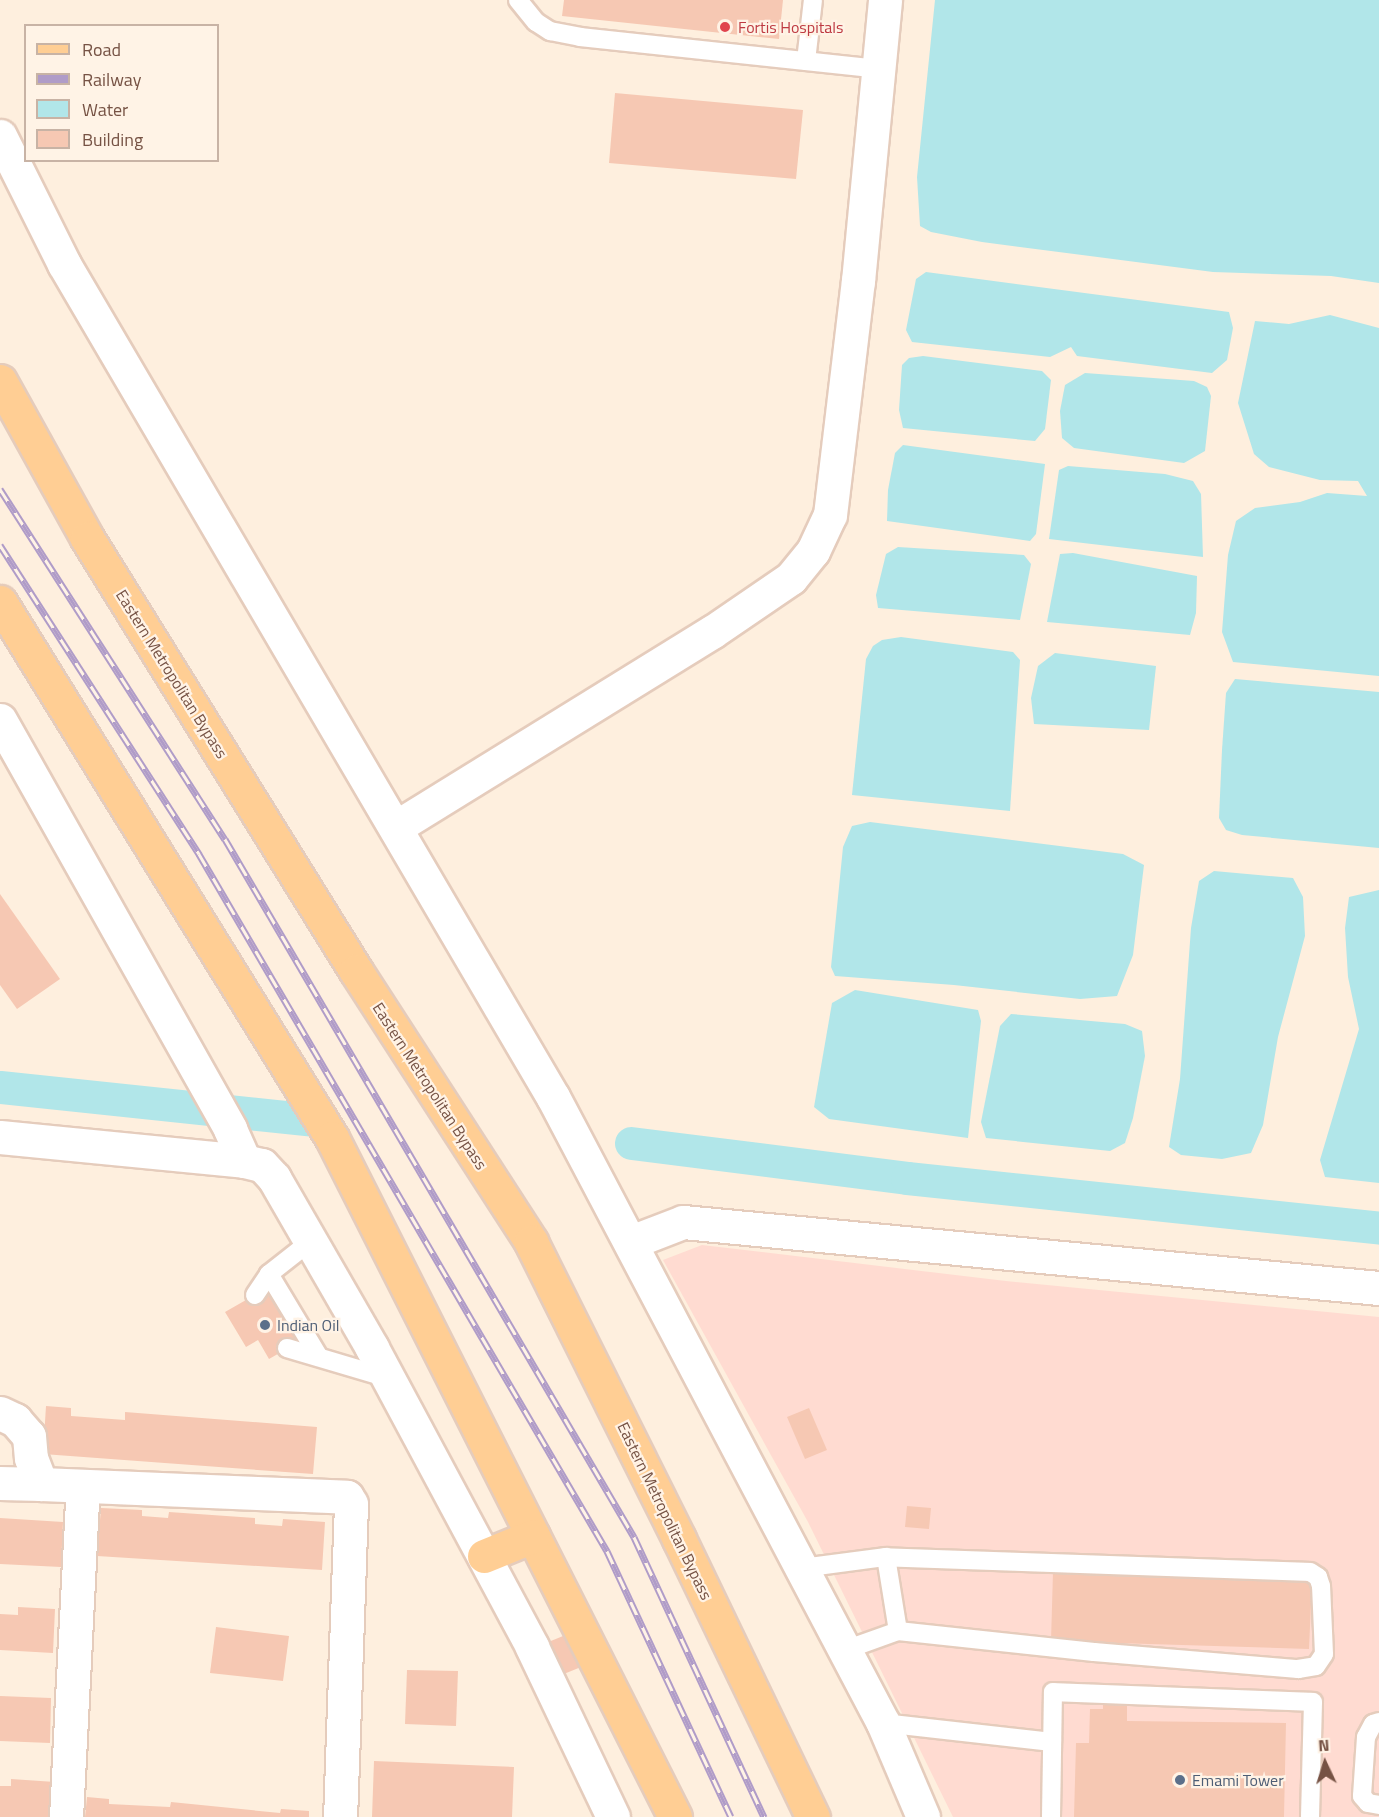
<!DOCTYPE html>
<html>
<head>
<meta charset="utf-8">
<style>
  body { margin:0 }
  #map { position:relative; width:1379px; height:1817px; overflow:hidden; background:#feefde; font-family:"Titillium Web",sans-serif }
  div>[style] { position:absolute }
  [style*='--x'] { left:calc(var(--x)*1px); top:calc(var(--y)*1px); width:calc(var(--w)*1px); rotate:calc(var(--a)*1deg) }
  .commercial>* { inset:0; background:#ffdbd1 }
  .water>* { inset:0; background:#b1e6e9 }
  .canal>* { height:33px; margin:-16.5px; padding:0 16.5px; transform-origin:16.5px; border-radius:16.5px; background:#b1e6e9 }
  .building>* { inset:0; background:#f6c8b3 }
  .roads { filter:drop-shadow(2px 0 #e5ccbc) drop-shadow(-2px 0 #e5ccbc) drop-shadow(0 2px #e5ccbc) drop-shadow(0 -2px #e5ccbc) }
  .service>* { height:18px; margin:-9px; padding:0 9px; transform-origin:9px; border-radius:9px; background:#fff }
  .minor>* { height:33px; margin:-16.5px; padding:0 16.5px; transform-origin:16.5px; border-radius:16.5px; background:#fff }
  .primary>* { height:33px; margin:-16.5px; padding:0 16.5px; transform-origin:16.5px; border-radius:16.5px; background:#ffce94 }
  .rail>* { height:7px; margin-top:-3.5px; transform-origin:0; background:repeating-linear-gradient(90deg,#fff3e6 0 14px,#b09cc8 0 28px); box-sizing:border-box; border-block:2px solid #b09cc8 }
  .dots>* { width:16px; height:16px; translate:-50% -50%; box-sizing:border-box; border:3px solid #fff3e6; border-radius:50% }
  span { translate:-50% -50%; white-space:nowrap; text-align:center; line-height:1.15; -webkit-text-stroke:4.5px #fff3e6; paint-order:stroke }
  .health-label { font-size:16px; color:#be3a42 }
  .left { translate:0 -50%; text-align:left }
  .street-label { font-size:16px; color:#765244 }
  .service-label { font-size:16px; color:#4e5e75 }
  .legend { position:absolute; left:24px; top:24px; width:195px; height:138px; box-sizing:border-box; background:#fff3e6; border:2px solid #c8b3a5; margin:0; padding:8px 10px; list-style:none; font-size:18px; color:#765244 }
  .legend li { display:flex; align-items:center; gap:12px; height:30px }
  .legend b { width:30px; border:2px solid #c8b3a5 }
  .north { position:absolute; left:1295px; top:1733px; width:60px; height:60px; -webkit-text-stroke:4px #fff3e6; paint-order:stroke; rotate:356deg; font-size:16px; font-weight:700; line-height:24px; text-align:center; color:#765244 }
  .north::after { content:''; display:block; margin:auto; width:21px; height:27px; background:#765244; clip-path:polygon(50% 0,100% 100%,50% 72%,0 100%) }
</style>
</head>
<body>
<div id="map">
  <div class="commercial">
    <i style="clip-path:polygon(702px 1245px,1006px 1281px,1379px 1317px,1379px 1817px,953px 1817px,808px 1522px,663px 1260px)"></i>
  </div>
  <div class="water">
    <i style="clip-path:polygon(935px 0,1379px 0,1379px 283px,1331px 276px,1213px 272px,982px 242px,931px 232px,920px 226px,917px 177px)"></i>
    <i style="clip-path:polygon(926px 272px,1229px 312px,1233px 328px,1227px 360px,1212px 373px,1077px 356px,1071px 347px,1050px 357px,912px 342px,906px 330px,916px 279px)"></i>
    <i style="clip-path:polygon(1330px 315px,1379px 328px,1379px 676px,1233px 662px,1222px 632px,1228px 555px,1236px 521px,1255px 508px,1300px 502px,1327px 493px,1367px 496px,1358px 481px,1320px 480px,1269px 467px,1254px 454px,1238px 403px,1255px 321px,1289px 324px)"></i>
    <i style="clip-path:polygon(923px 356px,1042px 371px,1051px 380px,1045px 429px,1035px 441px,903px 428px,899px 410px,902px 365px,909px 358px)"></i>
    <i style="clip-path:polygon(1085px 373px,1194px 381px,1207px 387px,1211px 396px,1205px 451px,1184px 463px,1074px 448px,1062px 438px,1060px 411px,1065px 385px)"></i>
    <i style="clip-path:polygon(903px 445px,1045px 464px,1036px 534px,1030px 541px,887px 521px,888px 490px,895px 453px)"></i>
    <i style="clip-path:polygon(1068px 466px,1165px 474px,1193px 481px,1201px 494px,1203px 557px,1049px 539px,1059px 470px)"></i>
    <i style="clip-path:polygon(898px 547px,1024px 555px,1031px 564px,1020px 620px,878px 608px,876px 595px,886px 554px)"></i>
    <i style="clip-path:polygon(1073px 553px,1197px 576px,1196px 613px,1190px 635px,1047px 622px,1060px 554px)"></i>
    <i style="clip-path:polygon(901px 637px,1013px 652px,1020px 660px,1010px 811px,852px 795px,866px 659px,873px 646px,882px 640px)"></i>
    <i style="clip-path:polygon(1055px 653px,1156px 666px,1149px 730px,1034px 724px,1031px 698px,1038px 666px)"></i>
    <i style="clip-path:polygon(1235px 679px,1379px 692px,1379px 848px,1242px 835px,1226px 830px,1219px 818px,1222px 750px,1226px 693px)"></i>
    <i style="clip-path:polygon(870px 822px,1123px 854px,1144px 865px,1133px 955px,1117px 996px,1080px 999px,954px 985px,835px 976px,831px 967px,843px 847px,852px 826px)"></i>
    <i style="clip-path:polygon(1214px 871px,1293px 878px,1303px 897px,1305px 936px,1278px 1037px,1263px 1125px,1251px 1153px,1222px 1159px,1181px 1155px,1169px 1147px,1180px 1079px,1191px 928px,1199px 881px)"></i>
    <i style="clip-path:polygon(1379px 890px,1379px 1183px,1325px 1177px,1320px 1160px,1359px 1029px,1348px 977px,1345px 928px,1349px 897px)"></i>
    <i style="clip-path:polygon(855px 990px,978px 1010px,981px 1021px,968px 1138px,829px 1119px,814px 1107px,832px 1003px)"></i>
    <i style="clip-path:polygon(1011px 1014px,1125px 1024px,1142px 1031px,1145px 1056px,1133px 1118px,1125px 1143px,1110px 1151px,986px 1138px,981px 1122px,1000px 1026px)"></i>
  </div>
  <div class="canal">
    <i style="--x:0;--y:1087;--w:317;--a:6"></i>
    <i style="--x:631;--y:1143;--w:278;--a:7.2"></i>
    <i style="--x:907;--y:1178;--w:475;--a:6"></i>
  </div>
  <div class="building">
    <i style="clip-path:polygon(564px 0,783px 0,779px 39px,562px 16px)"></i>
    <i style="clip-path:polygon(615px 93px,803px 110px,796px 179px,609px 163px)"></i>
    <i style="clip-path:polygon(0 894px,60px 979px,17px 1009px,0 985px)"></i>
    <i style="clip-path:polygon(272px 1285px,304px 1339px,269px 1359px,258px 1340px,246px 1347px,225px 1312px)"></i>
    <i style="clip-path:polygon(46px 1406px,71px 1408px,71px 1416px,125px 1420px,125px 1412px,317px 1427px,313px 1474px,43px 1454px)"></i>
    <i style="clip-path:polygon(809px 1408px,827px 1450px,805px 1459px,787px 1417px)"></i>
    <i style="clip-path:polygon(907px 1506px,931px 1508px,929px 1529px,905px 1527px)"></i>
    <i style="clip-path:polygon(101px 1508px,142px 1510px,142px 1516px,168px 1518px,169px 1512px,255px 1518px,255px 1524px,282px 1526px,283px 1519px,325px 1522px,322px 1570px,97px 1556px)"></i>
    <i style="clip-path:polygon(0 1518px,63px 1522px,61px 1567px,0 1564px)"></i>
    <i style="clip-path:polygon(1053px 1572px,1312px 1580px,1309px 1649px,1051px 1641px)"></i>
    <i style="clip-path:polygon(18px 1607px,55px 1609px,53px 1653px,0 1650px,0 1614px,18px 1615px)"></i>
    <i style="clip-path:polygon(216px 1627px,289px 1636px,283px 1681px,210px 1673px)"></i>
    <i style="clip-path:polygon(568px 1634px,581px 1667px,554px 1678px,541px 1645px)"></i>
    <i style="clip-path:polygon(407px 1670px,458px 1671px,456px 1726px,405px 1724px)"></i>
    <i style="clip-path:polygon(0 1696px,51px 1698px,50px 1743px,0 1741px)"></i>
    <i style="clip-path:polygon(1103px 1699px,1127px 1699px,1127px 1721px,1286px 1723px,1284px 1817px,1074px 1817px,1076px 1743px,1089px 1743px,1090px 1709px,1103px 1709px)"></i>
    <i style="clip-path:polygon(374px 1761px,514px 1767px,512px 1817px,372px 1817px)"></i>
    <i style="clip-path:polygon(11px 1779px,55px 1782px,53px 1817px,0 1817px,0 1786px,11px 1786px)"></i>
    <i style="clip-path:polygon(87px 1797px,109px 1799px,109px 1804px,170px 1807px,171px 1802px,280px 1813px,281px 1809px,309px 1811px,309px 1817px,85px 1817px)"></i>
  </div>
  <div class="roads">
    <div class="service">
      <i style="--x:518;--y:0;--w:28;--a:51"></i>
      <i style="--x:536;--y:22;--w:17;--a:33"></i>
      <i style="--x:550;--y:31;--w:31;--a:11"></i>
      <i style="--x:580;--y:37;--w:300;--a:6.1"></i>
      <i style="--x:806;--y:61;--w:61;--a:-83.5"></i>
      <i style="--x:269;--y:1274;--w:97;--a:58.9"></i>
      <i style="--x:255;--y:1295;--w:25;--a:-56"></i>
      <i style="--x:269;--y:1274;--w:53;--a:-38.2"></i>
      <i style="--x:287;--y:1348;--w:105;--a:16.5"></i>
      <i style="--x:802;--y:1568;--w:85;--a:-7.5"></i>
      <i style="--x:845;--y:1650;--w:56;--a:-19.7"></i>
      <i style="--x:898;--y:1631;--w:197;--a:6.1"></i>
      <i style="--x:1094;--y:1652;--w:205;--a:4.8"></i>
      <i style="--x:1298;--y:1669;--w:18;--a:-9"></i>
      <i style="--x:1316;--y:1666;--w:14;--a:-56"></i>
      <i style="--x:1324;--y:1654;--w:68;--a:-92.5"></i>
      <i style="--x:1321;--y:1586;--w:9;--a:-108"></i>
      <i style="--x:1318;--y:1577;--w:9;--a:-148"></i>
      <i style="--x:1310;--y:1572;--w:424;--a:-178"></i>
      <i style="--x:886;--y:1557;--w:75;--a:80.8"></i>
      <i style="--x:1379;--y:1722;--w:6;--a:162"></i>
      <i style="--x:1373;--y:1724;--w:15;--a:118"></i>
      <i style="--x:1366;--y:1737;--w:59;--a:93.9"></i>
      <i style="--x:1362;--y:1796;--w:9;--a:49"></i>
      <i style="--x:1368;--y:1803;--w:11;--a:10"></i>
      <i style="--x:883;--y:1723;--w:170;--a:6.4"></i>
      <i style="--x:1051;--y:1817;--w:125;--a:-89.1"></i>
      <i style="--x:1053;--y:1692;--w:260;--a:2.2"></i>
      <i style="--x:1313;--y:1702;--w:115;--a:91.5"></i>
    </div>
    <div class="minor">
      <i style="--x:0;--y:136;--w:143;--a:63.4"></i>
      <i style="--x:64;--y:264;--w:966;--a:59.59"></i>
      <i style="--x:553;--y:1097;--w:708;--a:62.2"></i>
      <i style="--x:883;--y:1723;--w:102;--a:66.9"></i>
      <i style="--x:0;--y:720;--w:469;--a:60.6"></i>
      <i style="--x:230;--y:1129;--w:35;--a:66"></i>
      <i style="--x:396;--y:827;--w:371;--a:-31.7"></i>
      <i style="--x:712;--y:632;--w:96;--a:-34.4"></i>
      <i style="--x:791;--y:578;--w:35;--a:-51"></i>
      <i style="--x:813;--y:551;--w:40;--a:-65"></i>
      <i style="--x:830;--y:515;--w:236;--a:-83.2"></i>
      <i style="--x:858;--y:281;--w:282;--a:-84.5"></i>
      <i style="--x:0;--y:1137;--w:245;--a:5.6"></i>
      <i style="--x:244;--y:1161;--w:18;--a:13"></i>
      <i style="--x:262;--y:1165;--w:18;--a:47"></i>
      <i style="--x:274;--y:1178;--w:196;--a:60"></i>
      <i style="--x:372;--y:1348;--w:339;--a:61.8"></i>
      <i style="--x:532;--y:1647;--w:188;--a:64.5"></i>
      <i style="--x:631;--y:1242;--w:56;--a:-21"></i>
      <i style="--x:683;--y:1222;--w:699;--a:5.42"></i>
      <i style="--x:0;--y:1413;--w:17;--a:25"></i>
      <i style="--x:15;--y:1420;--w:21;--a:49"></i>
      <i style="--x:29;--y:1436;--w:22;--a:85"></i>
      <i style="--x:31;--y:1458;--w:28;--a:69"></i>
      <i style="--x:41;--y:1484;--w:306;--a:2.4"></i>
      <i style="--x:347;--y:1497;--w:8;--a:60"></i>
      <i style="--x:351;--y:1504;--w:313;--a:92"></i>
      <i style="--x:0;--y:1483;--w:41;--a:1.4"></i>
      <i style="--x:66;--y:1817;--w:331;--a:-87.1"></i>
    </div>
    <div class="primary">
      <i style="--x:0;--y:381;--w:179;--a:61"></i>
      <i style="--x:87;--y:538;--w:510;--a:58.15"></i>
      <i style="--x:356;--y:971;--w:323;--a:57.1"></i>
      <i style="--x:531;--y:1242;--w:332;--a:63.5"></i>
      <i style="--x:679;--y:1539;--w:309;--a:64.3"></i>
      <i style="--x:0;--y:602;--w:630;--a:58.23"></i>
      <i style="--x:332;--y:1138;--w:761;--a:63.2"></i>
      <i style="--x:484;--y:1556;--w:53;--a:-22.2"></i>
    </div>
  </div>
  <div class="rail">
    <i style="--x:0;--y:489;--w:416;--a:57.3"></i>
    <i style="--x:225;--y:839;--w:809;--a:59.63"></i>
    <i style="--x:634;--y:1537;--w:309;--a:65.1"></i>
    <i style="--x:0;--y:545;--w:368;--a:57.2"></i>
    <i style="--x:199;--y:854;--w:808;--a:59.66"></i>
    <i style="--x:607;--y:1551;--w:293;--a:65"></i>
  </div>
  <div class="dots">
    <i style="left:725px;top:27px;background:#e0444e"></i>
    <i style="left:265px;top:1325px;background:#5c6f8a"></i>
    <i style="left:1180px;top:1780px;background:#5c6f8a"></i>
  </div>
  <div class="health-label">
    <span class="left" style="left:738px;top:27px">Fortis Hospitals</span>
  </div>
  <div class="street-label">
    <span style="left:172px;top:674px;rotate:58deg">Eastern Metropolitan Bypass</span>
    <span style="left:430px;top:1086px;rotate:57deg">Eastern Metropolitan Bypass</span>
    <span style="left:665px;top:1511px;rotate:64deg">Eastern Metropolitan Bypass</span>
  </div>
  <div class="service-label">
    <span class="left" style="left:277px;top:1325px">Indian Oil</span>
    <span class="left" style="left:1192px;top:1780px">Emami Tower</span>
  </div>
  <ul class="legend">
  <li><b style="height:8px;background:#ffce94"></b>Road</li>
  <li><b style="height:8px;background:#b09cc8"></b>Railway</li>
  <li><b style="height:16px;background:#b1e6e9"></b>Water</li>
  <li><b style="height:16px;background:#f6c8b3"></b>Building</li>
  </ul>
  <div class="north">N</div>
</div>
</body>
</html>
